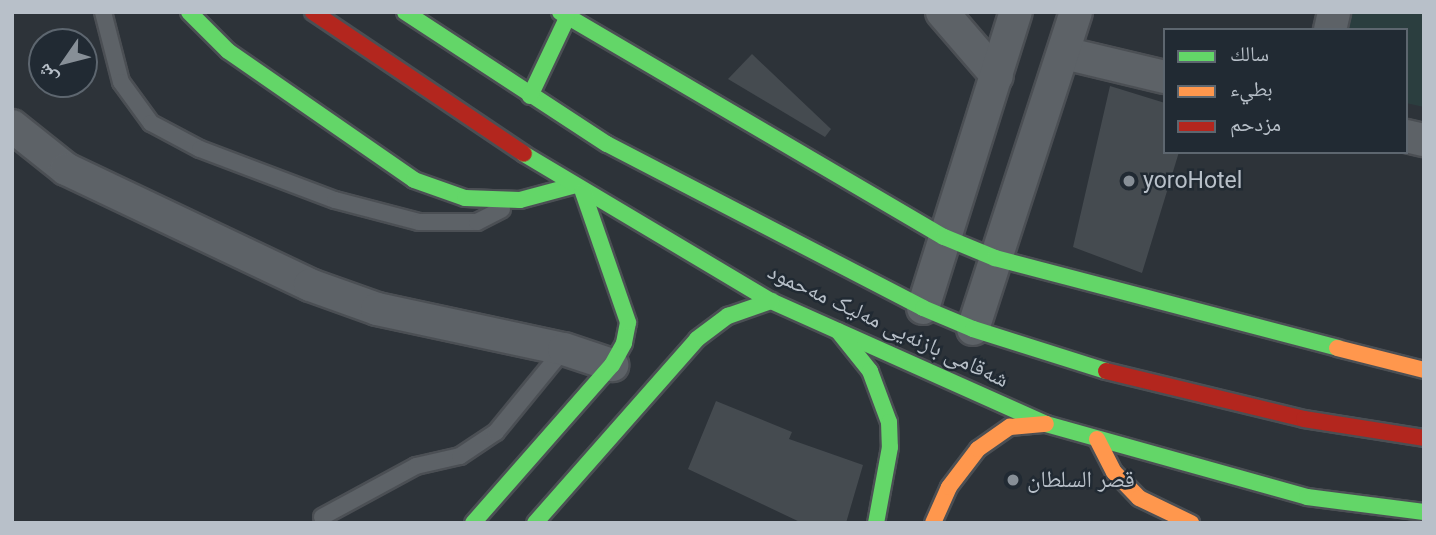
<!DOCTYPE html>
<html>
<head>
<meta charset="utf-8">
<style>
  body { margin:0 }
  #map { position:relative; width:1436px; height:535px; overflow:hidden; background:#2d3339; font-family:Roboto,"Noto Naskh Arabic",sans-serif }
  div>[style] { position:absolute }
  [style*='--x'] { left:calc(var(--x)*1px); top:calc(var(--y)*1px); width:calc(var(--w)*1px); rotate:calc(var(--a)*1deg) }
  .green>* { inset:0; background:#2b3e3f }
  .building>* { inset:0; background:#454b50 }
  .roads { filter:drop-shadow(2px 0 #4b4f54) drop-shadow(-2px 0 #4b4f54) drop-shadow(0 2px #4b4f54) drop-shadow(0 -2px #4b4f54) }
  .lane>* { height:16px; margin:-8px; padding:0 8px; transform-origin:8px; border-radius:8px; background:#5d6267 }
  .street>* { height:32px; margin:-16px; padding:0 16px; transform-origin:16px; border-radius:16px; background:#5d6267 }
  .fast>* { height:16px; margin:-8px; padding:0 8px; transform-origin:8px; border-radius:8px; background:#63d668 }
  .slow>* { height:16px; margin:-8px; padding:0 8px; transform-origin:8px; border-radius:8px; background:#ff974d }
  .jam>* { height:16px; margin:-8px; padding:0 8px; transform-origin:8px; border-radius:8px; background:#b3261e }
  .dots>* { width:19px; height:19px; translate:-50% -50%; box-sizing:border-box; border:4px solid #212a33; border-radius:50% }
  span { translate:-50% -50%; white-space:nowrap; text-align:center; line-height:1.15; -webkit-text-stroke:5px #212a33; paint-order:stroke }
  .poi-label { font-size:23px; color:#b8c0c9 }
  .left { translate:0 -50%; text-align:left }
  .street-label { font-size:23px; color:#b8c0c9 }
  .frame { position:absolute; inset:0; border:14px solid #b8c0c9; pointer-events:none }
  .legend { position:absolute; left:1163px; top:28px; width:245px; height:126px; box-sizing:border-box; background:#212a33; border:2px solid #5d666f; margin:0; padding:9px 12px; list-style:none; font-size:21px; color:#b8c0c9 }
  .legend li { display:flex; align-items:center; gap:14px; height:35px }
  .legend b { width:35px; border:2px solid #5d666f }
  .north { position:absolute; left:28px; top:28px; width:70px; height:70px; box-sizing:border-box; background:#212a33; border:2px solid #5d666f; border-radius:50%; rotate:235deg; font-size:19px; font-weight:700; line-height:28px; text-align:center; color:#b8c0c9 }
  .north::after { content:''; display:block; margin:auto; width:24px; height:32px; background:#878f97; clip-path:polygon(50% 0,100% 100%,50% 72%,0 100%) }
</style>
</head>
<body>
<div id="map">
  <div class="green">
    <i style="clip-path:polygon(1351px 12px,1424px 12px,1424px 107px,1406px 103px,1406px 30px,1348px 30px)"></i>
  </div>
  <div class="building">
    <i style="clip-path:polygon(752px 54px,831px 129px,825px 137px,728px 79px)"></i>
    <i style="clip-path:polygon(1110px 86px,1165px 103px,1165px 152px,1179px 152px,1142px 273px,1073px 247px)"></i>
    <i style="clip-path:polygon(716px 401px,792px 432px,789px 439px,863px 465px,846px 523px,802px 523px,688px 469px)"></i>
  </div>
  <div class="roads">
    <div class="lane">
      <i style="--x:103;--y:12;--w:72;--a:75.6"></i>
      <i style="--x:121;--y:82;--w:51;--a:53.8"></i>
      <i style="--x:151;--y:123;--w:55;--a:28"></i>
      <i style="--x:200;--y:149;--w:144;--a:20.7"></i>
      <i style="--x:335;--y:200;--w:87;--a:14.7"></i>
      <i style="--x:419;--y:222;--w:58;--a:0"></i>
      <i style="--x:477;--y:222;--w:28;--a:-27"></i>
      <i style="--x:322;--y:517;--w:107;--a:-28.5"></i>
      <i style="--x:416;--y:466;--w:45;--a:-12.8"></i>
      <i style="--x:460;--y:456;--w:43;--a:-33.7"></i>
      <i style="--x:496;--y:432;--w:107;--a:-50.7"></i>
    </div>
    <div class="street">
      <i style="--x:942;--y:12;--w:84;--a:49.3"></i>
      <i style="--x:1330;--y:30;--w:18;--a:-77"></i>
      <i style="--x:1064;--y:53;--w:104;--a:13.4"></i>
      <i style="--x:12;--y:126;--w:69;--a:38.5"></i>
      <i style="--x:66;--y:169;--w:270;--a:25.4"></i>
      <i style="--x:310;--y:285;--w:71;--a:19.7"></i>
      <i style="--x:377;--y:309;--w:191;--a:12.1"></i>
      <i style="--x:564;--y:349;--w:51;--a:18.4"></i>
      <i style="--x:1406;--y:136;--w:18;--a:13"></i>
      <i style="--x:923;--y:308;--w:310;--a:-72.6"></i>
      <i style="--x:973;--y:329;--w:333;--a:-72"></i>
    </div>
    <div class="fast">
      <i style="--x:189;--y:12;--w:55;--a:45"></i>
      <i style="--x:228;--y:51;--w:226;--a:34.7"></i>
      <i style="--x:414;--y:180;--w:54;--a:19.4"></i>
      <i style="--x:465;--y:198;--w:55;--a:2.1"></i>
      <i style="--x:520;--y:200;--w:54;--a:-15.1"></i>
      <i style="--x:405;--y:12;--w:241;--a:33.2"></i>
      <i style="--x:607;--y:144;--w:356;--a:27.4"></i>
      <i style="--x:923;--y:308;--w:54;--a:22.8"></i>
      <i style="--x:973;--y:329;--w:139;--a:17.5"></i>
      <i style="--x:560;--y:12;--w:445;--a:30.4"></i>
      <i style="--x:944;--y:237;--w:55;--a:22.4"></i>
      <i style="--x:995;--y:258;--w:354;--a:14.7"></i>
      <i style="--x:530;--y:96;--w:86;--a:-64.6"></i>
      <i style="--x:524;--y:154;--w:287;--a:30.8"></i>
      <i style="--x:771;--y:301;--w:301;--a:24.1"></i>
      <i style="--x:1046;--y:424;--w:271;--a:15.6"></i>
      <i style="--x:1307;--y:497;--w:118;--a:7.3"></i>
      <i style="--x:838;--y:331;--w:51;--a:51.3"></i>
      <i style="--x:870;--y:371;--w:54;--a:69.6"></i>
      <i style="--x:889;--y:422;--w:25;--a:88"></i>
      <i style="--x:890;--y:447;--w:77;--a:100.4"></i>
      <i style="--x:473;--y:523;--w:210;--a:-48.7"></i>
      <i style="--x:612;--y:365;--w:25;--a:-61"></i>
      <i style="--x:624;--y:343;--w:21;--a:-79"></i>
      <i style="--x:628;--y:322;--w:138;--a:-109.1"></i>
      <i style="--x:535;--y:523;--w:245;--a:-48.6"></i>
      <i style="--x:697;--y:339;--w:39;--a:-37"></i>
      <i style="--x:728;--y:316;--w:46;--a:-19.2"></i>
    </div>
    <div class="slow">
      <i style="--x:1337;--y:348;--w:90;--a:14.2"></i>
      <i style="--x:1097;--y:439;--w:37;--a:63"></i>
      <i style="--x:1114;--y:472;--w:36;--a:46"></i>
      <i style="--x:1139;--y:498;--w:58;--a:25.7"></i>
      <i style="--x:933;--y:523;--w:39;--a:-66"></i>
      <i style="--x:949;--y:487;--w:48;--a:-52.7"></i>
      <i style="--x:978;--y:449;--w:39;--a:-35"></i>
      <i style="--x:1010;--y:427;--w:36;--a:-5"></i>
    </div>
    <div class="jam">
      <i style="--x:313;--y:12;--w:254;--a:33.9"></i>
      <i style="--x:1106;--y:371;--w:204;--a:13.6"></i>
      <i style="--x:1304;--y:419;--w:121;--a:9"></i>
    </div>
  </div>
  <div class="dots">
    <i style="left:1129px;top:181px;background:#878f97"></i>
    <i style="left:1013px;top:480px;background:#878f97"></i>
  </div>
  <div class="poi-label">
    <span class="left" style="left:1143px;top:181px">yoroHotel</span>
    <span class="left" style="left:1027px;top:480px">قصر السلطان</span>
  </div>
  <div class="street-label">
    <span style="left:888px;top:326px;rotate:25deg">شەقامی بازنەیی مەلیک مەحمود</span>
  </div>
  <div class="frame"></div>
  <ul class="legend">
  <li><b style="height:9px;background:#63d668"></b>سالك</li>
  <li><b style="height:9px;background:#ff974d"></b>بطيء</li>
  <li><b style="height:9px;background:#b3261e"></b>مزدحم</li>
  </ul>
  <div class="north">ش</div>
</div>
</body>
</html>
